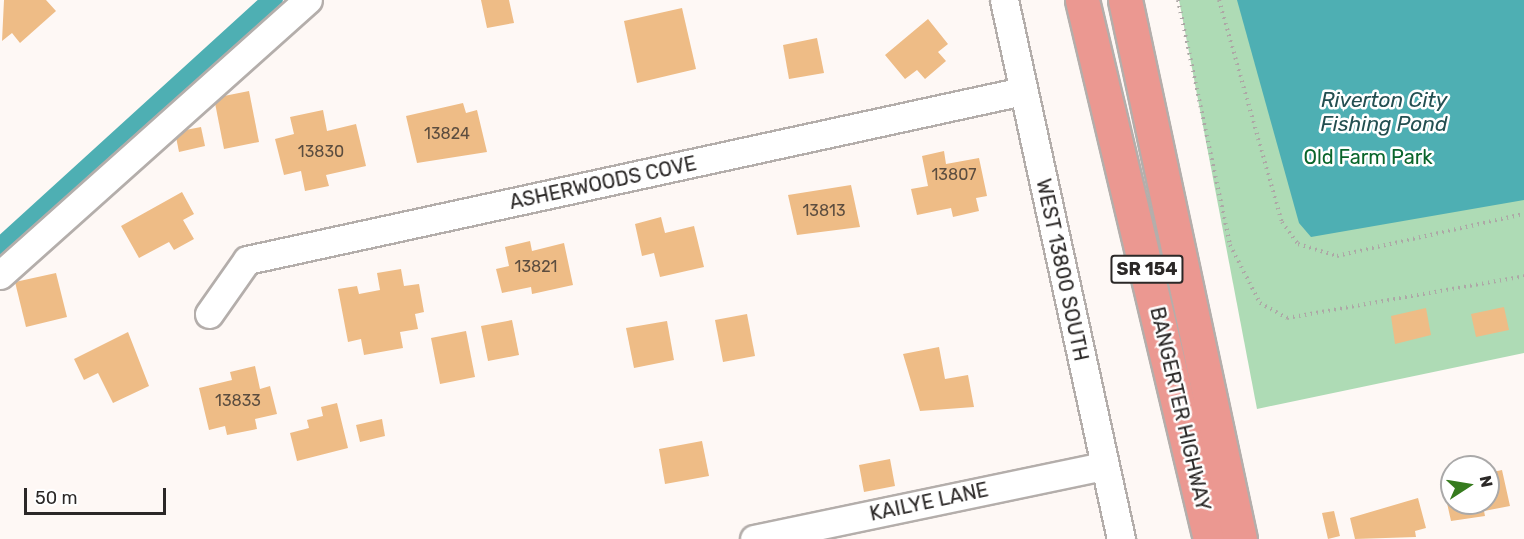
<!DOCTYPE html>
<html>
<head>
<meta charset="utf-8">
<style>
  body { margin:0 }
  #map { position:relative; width:1524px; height:539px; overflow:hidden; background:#fef8f5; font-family:Rubik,sans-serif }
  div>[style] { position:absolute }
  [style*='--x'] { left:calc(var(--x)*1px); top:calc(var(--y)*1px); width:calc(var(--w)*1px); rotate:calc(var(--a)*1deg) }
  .green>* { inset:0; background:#aedbb5 }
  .water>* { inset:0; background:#4eafb3 }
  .canal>* { height:20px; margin:-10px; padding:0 10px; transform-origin:10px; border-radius:10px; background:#4eafb3 }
  .building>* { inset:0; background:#eebc86 }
  .path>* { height:4px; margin-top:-2px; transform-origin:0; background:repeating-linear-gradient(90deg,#ada8a6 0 1.5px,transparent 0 6px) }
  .roads { filter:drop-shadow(2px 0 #b4aeab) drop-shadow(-2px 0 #b4aeab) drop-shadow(0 2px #b4aeab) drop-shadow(0 -2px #b4aeab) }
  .minor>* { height:27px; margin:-13.5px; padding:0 13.5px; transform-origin:13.5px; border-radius:13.5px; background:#fff }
  .highway>* { height:33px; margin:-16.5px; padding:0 16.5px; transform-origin:16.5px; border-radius:16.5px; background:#eb9891 }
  span { translate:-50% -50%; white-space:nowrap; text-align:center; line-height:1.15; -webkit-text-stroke:5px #fff; paint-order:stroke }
  .number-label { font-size:16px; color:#5c4d3f }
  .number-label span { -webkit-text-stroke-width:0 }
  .shield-label span { padding:2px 4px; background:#fff; border:2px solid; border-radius:4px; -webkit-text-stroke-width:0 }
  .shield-label { font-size:18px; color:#2b2827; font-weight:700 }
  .park-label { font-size:20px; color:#09652b }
  .street-label { font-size:20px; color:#2b2827 }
  .water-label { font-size:21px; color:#234f51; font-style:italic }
  .north { position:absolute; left:1440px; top:455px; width:60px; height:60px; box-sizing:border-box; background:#fff; border:2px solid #aaa9a9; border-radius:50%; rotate:78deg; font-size:16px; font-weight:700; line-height:24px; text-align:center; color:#2b2827 }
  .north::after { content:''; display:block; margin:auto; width:21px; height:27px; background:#367b1e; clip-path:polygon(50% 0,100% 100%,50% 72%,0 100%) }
  .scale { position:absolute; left:24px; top:488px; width:142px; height:27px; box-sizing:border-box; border:3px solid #2b2827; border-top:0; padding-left:8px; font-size:18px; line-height:21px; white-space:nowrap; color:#2b2827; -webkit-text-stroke:4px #fff; paint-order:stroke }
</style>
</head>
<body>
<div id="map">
  <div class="green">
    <i style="clip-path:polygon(1179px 0,1524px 0,1524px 353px,1257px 409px)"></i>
  </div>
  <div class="water">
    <i style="clip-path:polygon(1237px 0,1524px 0,1524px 200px,1311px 237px,1299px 223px)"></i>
  </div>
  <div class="canal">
    <i style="--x:0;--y:248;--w:369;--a:-42.3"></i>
  </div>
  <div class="building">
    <i style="clip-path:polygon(4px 0,46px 0,56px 11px,20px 43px,12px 33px,2px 41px)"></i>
    <i style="clip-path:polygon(481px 0,509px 0,514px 23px,487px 28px)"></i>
    <i style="clip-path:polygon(682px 8px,696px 69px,637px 83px,624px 21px)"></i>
    <i style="clip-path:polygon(928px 19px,948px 44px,938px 52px,946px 61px,925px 79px,917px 70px,905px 79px,885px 55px)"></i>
    <i style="clip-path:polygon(817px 38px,824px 73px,789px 79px,783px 45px)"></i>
    <i style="clip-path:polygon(249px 91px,259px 142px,224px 149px,214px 98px)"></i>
    <i style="clip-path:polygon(463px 103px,466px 113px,477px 110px,487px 152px,417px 163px,406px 116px)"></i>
    <i style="clip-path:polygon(323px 110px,327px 131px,356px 124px,366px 166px,326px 175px,329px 186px,305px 191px,301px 171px,284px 175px,275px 139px,294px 134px,290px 117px)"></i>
    <i style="clip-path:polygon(201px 127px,205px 146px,179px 152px,175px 132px)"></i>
    <i style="clip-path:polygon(944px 151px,946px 164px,979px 158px,987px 196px,976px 198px,979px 211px,953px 217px,951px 208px,917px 215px,911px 189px,928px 186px,922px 156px)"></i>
    <i style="clip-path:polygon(851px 185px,860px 227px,797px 235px,788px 195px)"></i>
    <i style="clip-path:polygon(182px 192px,194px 214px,183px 220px,194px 239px,174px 250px,169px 242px,139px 258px,121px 226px)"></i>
    <i style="clip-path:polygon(661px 217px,665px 233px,694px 226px,704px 267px,660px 277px,654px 253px,642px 256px,635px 224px)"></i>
    <i style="clip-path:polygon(530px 241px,532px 251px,564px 243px,573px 285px,532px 294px,531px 287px,502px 293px,496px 269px,509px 266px,505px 247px)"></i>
    <i style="clip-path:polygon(401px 269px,404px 286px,419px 284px,424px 312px,415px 314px,418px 329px,400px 332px,403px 348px,364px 355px,361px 339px,348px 342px,338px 289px,357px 286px,359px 294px,380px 290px,377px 273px)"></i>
    <i style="clip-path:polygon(56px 273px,67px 317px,26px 327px,15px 282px)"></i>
    <i style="clip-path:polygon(1504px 307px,1509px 330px,1476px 337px,1471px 314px)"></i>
    <i style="clip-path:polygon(1426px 308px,1431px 335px,1395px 344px,1391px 316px)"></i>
    <i style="clip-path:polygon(747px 314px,755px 356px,723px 362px,715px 320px)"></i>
    <i style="clip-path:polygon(512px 320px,519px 355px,488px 361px,481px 326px)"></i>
    <i style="clip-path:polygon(667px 321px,674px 360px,634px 368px,626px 328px)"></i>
    <i style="clip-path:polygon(466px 331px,475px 377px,440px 384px,431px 338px)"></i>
    <i style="clip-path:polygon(128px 332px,149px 386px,113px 403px,98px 373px,84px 380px,74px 359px)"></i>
    <i style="clip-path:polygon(939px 347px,945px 379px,968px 375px,974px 407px,920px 411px,903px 354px)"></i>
    <i style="clip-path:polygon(255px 366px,260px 389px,270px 386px,277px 414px,255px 419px,257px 429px,227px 435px,225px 426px,209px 430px,199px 388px,232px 380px,230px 372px)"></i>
    <i style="clip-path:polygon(337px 403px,348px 448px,297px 461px,290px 433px,309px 428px,307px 420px,323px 416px,321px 407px)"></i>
    <i style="clip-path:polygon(382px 419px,385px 436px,360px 442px,356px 425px)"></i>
    <i style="clip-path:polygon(702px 441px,709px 476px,665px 484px,659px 449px)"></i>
    <i style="clip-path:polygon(890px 459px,895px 486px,864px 492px,859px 465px)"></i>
    <i style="clip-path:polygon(1502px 470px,1510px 506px,1484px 511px,1485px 516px,1451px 521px,1445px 494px,1452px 492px,1452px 503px,1488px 503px,1488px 473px)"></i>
    <i style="clip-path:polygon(1418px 498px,1426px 528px,1415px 531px,1416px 537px,1355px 539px,1350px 518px)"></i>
    <i style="clip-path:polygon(1334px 511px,1340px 536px,1328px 539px,1322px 513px)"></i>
  </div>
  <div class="path">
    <i style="--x:1178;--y:0;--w:250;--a:78"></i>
    <i style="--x:1230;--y:245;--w:65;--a:62.7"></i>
    <i style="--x:1260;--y:303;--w:31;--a:29"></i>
    <i style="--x:1287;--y:318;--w:241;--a:-10"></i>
    <i style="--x:1219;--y:0;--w:231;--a:74.2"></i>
    <i style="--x:1282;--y:222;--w:27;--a:54"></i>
    <i style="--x:1298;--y:244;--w:41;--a:17.1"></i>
    <i style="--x:1337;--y:256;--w:192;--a:-12.7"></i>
  </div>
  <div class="roads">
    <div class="minor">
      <i style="--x:1004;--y:0;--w:552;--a:77.75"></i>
      <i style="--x:0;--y:275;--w:413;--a:-41.8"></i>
      <i style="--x:209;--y:314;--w:66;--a:-54.9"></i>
      <i style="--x:247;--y:260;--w:794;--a:-12.29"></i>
      <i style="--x:754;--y:539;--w:358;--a:-11.8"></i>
    </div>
    <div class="highway">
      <i style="--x:1082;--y:0;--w:554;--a:76.64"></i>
      <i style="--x:1125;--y:0;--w:551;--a:77.96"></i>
    </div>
  </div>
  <div class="number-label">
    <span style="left:447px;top:134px">13824</span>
    <span style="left:321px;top:152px">13830</span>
    <span style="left:954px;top:175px">13807</span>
    <span style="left:824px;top:211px">13813</span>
    <span style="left:536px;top:267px">13821</span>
    <span style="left:238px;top:401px">13833</span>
  </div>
  <div class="shield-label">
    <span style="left:1147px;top:269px">SR 154</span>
  </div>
  <div class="park-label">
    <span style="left:1368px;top:157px">Old Farm Park</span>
  </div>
  <div class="street-label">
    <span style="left:603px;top:183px;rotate:-12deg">ASHERWOODS COVE</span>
    <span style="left:1062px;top:270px;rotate:78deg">WEST 13800 SOUTH</span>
    <span style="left:1180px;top:409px;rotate:77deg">BANGERTER HIGHWAY</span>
    <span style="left:929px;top:502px;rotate:-12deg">KAILYE LANE</span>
  </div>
  <div class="water-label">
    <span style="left:1384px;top:112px">Riverton City<br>Fishing Pond</span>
  </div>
  <div class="north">N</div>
  <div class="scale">50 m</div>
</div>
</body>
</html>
